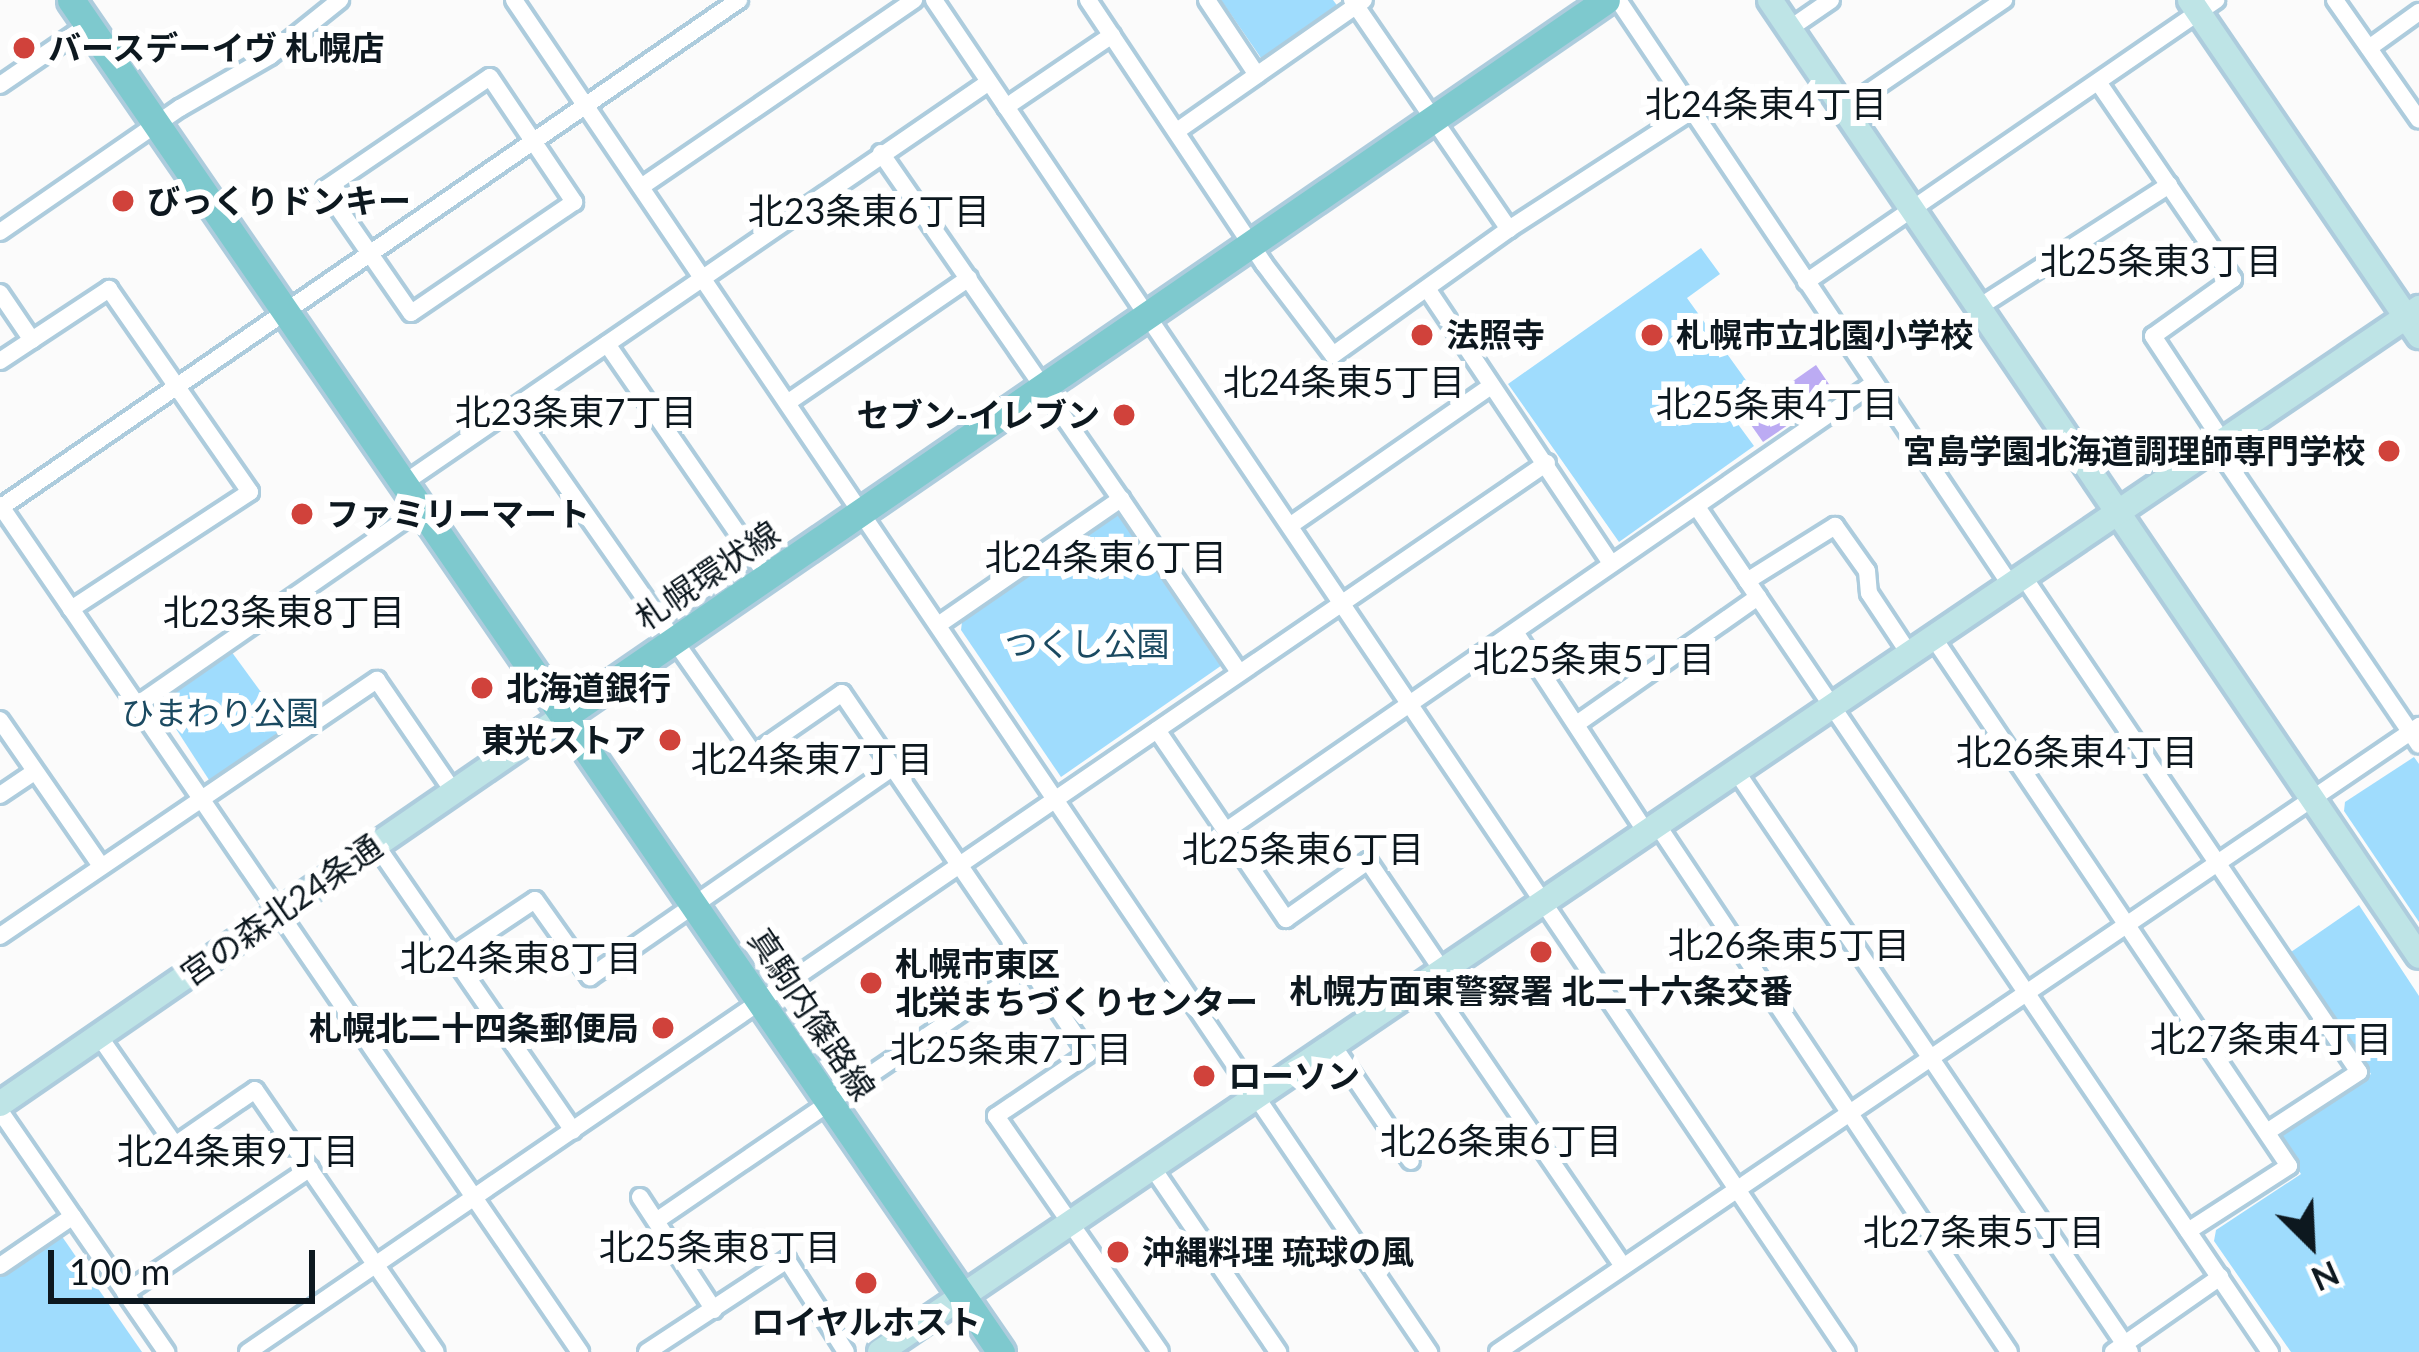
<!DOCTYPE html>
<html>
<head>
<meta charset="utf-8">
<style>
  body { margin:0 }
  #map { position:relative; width:2419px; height:1352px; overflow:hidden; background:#fbfbfb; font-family:Lato,"Noto Sans JP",sans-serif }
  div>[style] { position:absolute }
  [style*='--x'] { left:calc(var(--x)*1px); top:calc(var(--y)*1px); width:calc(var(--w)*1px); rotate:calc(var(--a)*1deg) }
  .green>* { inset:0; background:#9fdcfd }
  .water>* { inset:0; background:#bcabf3 }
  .roads { filter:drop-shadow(3px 0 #adccdd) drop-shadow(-3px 0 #adccdd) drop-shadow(0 3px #adccdd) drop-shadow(0 -3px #adccdd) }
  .street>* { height:16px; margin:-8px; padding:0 8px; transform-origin:8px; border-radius:8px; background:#fff }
  .secondary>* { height:24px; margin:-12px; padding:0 12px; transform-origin:12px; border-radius:12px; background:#bee4e6 }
  .primary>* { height:27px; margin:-13.5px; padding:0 13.5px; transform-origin:13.5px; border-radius:13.5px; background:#7ec9ce }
  .dots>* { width:33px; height:33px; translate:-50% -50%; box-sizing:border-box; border:6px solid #fff; border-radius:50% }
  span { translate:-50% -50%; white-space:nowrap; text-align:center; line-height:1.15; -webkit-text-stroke:12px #fff; paint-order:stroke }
  .poi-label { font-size:33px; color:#0d181f; font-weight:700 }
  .left { translate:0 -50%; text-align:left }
  .right { translate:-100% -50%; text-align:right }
  .street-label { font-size:33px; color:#0d181f }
  .park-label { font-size:33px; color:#1b4a61 }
  .neighbourhood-label { font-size:36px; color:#0d181f }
  .north { position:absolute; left:2251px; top:1184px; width:120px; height:120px; -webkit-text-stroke:9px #fff; paint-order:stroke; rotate:156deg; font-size:33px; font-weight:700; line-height:48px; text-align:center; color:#0d181f }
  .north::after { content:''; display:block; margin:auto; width:42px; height:54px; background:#0d181f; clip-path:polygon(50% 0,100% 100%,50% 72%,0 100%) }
  .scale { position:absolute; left:48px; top:1250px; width:267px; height:54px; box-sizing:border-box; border:6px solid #0d181f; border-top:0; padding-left:15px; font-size:36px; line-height:42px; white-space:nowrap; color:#0d181f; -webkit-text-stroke:9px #fff; paint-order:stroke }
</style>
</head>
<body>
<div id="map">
  <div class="green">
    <i style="clip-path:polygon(1221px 0,1333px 0,1339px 8px,1270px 59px,1261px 58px)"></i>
    <i style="clip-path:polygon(1701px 248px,1720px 274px,1687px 298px,1758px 397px,1732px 416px,1754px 446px,1619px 542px,1508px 384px)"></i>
    <i style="clip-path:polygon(1119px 507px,1225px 663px,1061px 777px,961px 630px,963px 614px)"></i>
    <i style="clip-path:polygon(231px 651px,291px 733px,211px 783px,158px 701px)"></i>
    <i style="clip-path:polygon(2414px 757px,2419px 764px,2419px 922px,2344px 811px,2345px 802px)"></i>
    <i style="clip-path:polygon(2359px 905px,2419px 996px,2419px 1352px,2291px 1352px,2214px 1241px,2216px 1230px,2301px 1174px,2280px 1143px,2282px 1133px,2371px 1074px,2291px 952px)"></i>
    <i style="clip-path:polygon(61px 1235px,142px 1352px,0 1352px,0 1276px)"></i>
  </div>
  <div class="water">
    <i style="clip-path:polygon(1816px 365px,1835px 393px,1763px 442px,1744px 415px)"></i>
  </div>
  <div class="roads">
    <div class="street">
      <i style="--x:514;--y:0;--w:1633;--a:55.91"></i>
      <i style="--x:934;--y:0;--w:1631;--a:55.97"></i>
      <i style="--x:1088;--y:0;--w:317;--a:56.3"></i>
      <i style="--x:1264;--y:264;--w:114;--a:52.8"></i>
      <i style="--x:1333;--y:355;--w:216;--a:-35.6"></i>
      <i style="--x:1509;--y:229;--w:219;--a:-32.9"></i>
      <i style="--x:1207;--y:0;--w:90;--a:56.3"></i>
      <i style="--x:1352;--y:0;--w:278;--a:55.6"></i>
      <i style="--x:1618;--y:0;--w:703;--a:56.13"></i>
      <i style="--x:2335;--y:0;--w:146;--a:55"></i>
      <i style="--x:1789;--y:29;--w:51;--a:-34.6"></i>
      <i style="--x:2369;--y:48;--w:62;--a:-35.8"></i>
      <i style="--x:490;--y:77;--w:151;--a:56.1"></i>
      <i style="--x:574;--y:202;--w:197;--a:145.7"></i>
      <i style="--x:411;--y:313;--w:151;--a:-124.7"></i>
      <i style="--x:325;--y:189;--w:199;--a:-34.2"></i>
      <i style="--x:2098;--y:82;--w:239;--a:55.6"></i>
      <i style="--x:2233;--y:279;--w:98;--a:144.5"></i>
      <i style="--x:2153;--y:336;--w:127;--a:56.6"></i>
      <i style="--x:0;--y:85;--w:107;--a:-34.3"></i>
      <i style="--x:1006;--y:107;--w:128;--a:-34.2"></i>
      <i style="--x:1844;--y:109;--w:194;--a:-34.3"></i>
      <i style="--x:1177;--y:131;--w:228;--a:-35"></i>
      <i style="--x:881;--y:153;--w:421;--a:55.3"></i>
      <i style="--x:641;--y:187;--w:331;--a:-34.4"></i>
      <i style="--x:0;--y:232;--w:219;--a:-34.6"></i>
      <i style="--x:180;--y:108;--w:104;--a:-30"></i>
      <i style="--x:270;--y:56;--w:90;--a:-38.7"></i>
      <i style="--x:1806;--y:282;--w:498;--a:-34.5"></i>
      <i style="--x:1428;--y:290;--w:329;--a:56.2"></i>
      <i style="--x:0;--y:293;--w:57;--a:55.8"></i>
      <i style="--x:1979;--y:307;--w:226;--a:-32.7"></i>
      <i style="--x:607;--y:344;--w:283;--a:55.4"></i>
      <i style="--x:0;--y:361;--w:131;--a:-33.4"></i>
      <i style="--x:109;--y:289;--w:247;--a:55.2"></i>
      <i style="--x:250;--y:492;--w:214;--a:146.8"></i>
      <i style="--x:790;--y:401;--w:217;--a:-34.5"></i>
      <i style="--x:513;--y:410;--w:420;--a:55"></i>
      <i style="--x:754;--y:754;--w:107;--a:-34.7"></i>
      <i style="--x:842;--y:693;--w:437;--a:55.7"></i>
      <i style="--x:1088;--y:1054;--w:111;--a:146"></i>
      <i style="--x:996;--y:1116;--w:287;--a:55.2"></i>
      <i style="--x:2216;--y:446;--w:361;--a:55.8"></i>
      <i style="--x:404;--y:483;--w:709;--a:-34.43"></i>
      <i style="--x:0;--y:505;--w:1027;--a:55.6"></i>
      <i style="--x:1697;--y:507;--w:1021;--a:55.86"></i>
      <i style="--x:0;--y:508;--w:897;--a:-34.51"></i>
      <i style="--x:1291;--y:525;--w:244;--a:-34.8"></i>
      <i style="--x:2023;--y:576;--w:599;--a:55.89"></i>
      <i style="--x:2359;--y:1072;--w:110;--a:146.9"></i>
      <i style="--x:1747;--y:581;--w:104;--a:-32"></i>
      <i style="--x:1835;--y:526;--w:55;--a:54.6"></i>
      <i style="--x:1867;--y:571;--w:22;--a:85"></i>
      <i style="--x:1869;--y:593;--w:74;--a:56.5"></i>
      <i style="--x:941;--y:623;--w:219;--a:-34.6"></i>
      <i style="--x:1121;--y:499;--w:209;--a:55.7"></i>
      <i style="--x:1515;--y:632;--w:241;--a:56.8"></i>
      <i style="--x:1935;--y:640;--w:634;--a:56.06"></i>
      <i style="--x:2289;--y:1166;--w:120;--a:147.2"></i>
      <i style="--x:137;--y:705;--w:346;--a:-34.7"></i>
      <i style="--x:0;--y:720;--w:178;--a:55.3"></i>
      <i style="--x:1578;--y:723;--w:220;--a:-35"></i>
      <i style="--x:1157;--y:730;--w:229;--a:55.7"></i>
      <i style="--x:1286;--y:919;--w:100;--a:-35.3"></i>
      <i style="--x:1368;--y:861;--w:132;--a:55.8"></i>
      <i style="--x:1738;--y:774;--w:698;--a:55.85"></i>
      <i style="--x:0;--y:795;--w:41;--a:-34.1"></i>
      <i style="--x:1658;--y:826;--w:632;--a:56.28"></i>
      <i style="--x:1227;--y:830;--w:786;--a:-34.64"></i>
      <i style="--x:376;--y:845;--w:347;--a:55.4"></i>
      <i style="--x:0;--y:936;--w:456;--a:-34.2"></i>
      <i style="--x:377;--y:680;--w:135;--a:55.6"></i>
      <i style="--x:454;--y:954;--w:97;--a:-33.7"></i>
      <i style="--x:535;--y:900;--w:95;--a:54.5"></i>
      <i style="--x:590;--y:977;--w:369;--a:-34.7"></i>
      <i style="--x:1427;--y:980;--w:347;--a:55.6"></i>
      <i style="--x:99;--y:1036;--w:133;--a:55.1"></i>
      <i style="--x:175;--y:1145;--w:97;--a:-34.5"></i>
      <i style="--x:255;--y:1090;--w:318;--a:55.4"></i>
      <i style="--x:1332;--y:1044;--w:141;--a:56"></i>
      <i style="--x:0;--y:1111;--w:293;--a:55.4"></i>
      <i style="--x:1152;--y:1167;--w:224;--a:55.7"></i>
      <i style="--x:640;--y:1197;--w:135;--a:56.8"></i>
      <i style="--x:656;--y:1221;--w:451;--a:-34.3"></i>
      <i style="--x:0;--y:1266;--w:88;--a:-34.4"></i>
      <i style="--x:125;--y:1293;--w:223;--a:-34"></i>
      <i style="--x:248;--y:1352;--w:1574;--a:-34.39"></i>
      <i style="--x:647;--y:1352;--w:168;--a:-33.3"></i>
      <i style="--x:787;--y:1260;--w:109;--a:57.3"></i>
      <i style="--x:1498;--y:1352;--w:1114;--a:-34.2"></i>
      <i style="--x:2113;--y:1352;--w:131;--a:-35"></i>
    </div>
    <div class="secondary">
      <i style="--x:1770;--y:0;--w:1155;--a:55.83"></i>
      <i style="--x:2190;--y:0;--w:407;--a:55.7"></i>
      <i style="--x:0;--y:1104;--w:685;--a:-34.53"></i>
      <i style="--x:880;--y:1352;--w:1860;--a:-34.15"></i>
    </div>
    <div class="primary">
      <i style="--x:71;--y:0;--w:1641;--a:55.48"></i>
      <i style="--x:564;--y:716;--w:1264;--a:-34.49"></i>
    </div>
  </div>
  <div class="dots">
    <i style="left:24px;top:48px;background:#d0423b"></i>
    <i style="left:123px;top:201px;background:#d0423b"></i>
    <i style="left:1422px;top:335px;background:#d0423b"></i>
    <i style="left:1652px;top:335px;background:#d0423b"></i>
    <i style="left:1124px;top:415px;background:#d0423b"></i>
    <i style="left:2389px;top:451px;background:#d0423b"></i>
    <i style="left:302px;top:514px;background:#d0423b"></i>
    <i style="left:482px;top:688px;background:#d0423b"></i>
    <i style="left:670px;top:740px;background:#d0423b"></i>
    <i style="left:1541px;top:952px;background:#d0423b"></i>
    <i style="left:871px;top:983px;background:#d0423b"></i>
    <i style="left:663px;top:1028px;background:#d0423b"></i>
    <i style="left:1204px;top:1076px;background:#d0423b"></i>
    <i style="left:1118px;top:1252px;background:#d0423b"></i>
    <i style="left:866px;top:1283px;background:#d0423b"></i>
  </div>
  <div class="poi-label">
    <span class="left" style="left:48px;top:48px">バースデーイヴ 札幌店</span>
    <span class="left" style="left:147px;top:201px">びっくりドンキー</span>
    <span class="left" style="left:1446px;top:335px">法照寺</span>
    <span class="left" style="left:1676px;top:335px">札幌市立北園小学校</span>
    <span class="right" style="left:1100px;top:415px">セブン-イレブン</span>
    <span class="right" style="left:2365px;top:451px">宮島学園北海道調理師専門学校</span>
    <span class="left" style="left:326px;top:514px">ファミリーマート</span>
    <span class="left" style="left:506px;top:688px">北海道銀行</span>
    <span class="right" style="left:646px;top:740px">東光ストア</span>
    <span class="left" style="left:895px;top:983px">札幌市東区<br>北栄まちづくりセンター</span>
    <span style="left:1541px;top:991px">札幌方面東警察署 北二十六条交番</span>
    <span class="right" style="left:639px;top:1028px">札幌北二十四条郵便局</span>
    <span class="left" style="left:1228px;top:1076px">ローソン</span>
    <span class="left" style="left:1142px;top:1252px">沖縄料理 琉球の風</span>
    <span style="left:866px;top:1322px">ロイヤルホスト</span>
  </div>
  <div class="street-label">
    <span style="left:707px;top:575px;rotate:-34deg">札幌環状線</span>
    <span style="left:281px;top:910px;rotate:-35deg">宮の森北24条通</span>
    <span style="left:812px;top:1014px;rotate:56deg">真駒内篠路線</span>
  </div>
  <div class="park-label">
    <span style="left:1087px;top:644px">つくし公園</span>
    <span style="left:220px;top:713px">ひまわり公園</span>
  </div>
  <div class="neighbourhood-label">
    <span style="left:1766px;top:104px">北24条東4丁目</span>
    <span style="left:869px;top:211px">北23条東6丁目</span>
    <span style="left:2161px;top:261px">北25条東3丁目</span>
    <span style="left:1344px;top:382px">北24条東5丁目</span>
    <span style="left:1777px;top:404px">北25条東4丁目</span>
    <span style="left:576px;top:412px">北23条東7丁目</span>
    <span style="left:1106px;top:557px">北24条東6丁目</span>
    <span style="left:284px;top:612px">北23条東8丁目</span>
    <span style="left:1594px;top:659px">北25条東5丁目</span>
    <span style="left:2077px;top:752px">北26条東4丁目</span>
    <span style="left:812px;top:759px">北24条東7丁目</span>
    <span style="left:1303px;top:849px">北25条東6丁目</span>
    <span style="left:1789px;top:945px">北26条東5丁目</span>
    <span style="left:521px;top:958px">北24条東8丁目</span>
    <span style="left:2271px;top:1039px">北27条東4丁目</span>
    <span style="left:1011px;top:1049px">北25条東7丁目</span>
    <span style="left:1501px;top:1141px">北26条東6丁目</span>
    <span style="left:238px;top:1151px">北24条東9丁目</span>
    <span style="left:1984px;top:1232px">北27条東5丁目</span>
    <span style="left:720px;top:1247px">北25条東8丁目</span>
  </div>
  <div class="north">N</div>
  <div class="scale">100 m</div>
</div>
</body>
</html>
